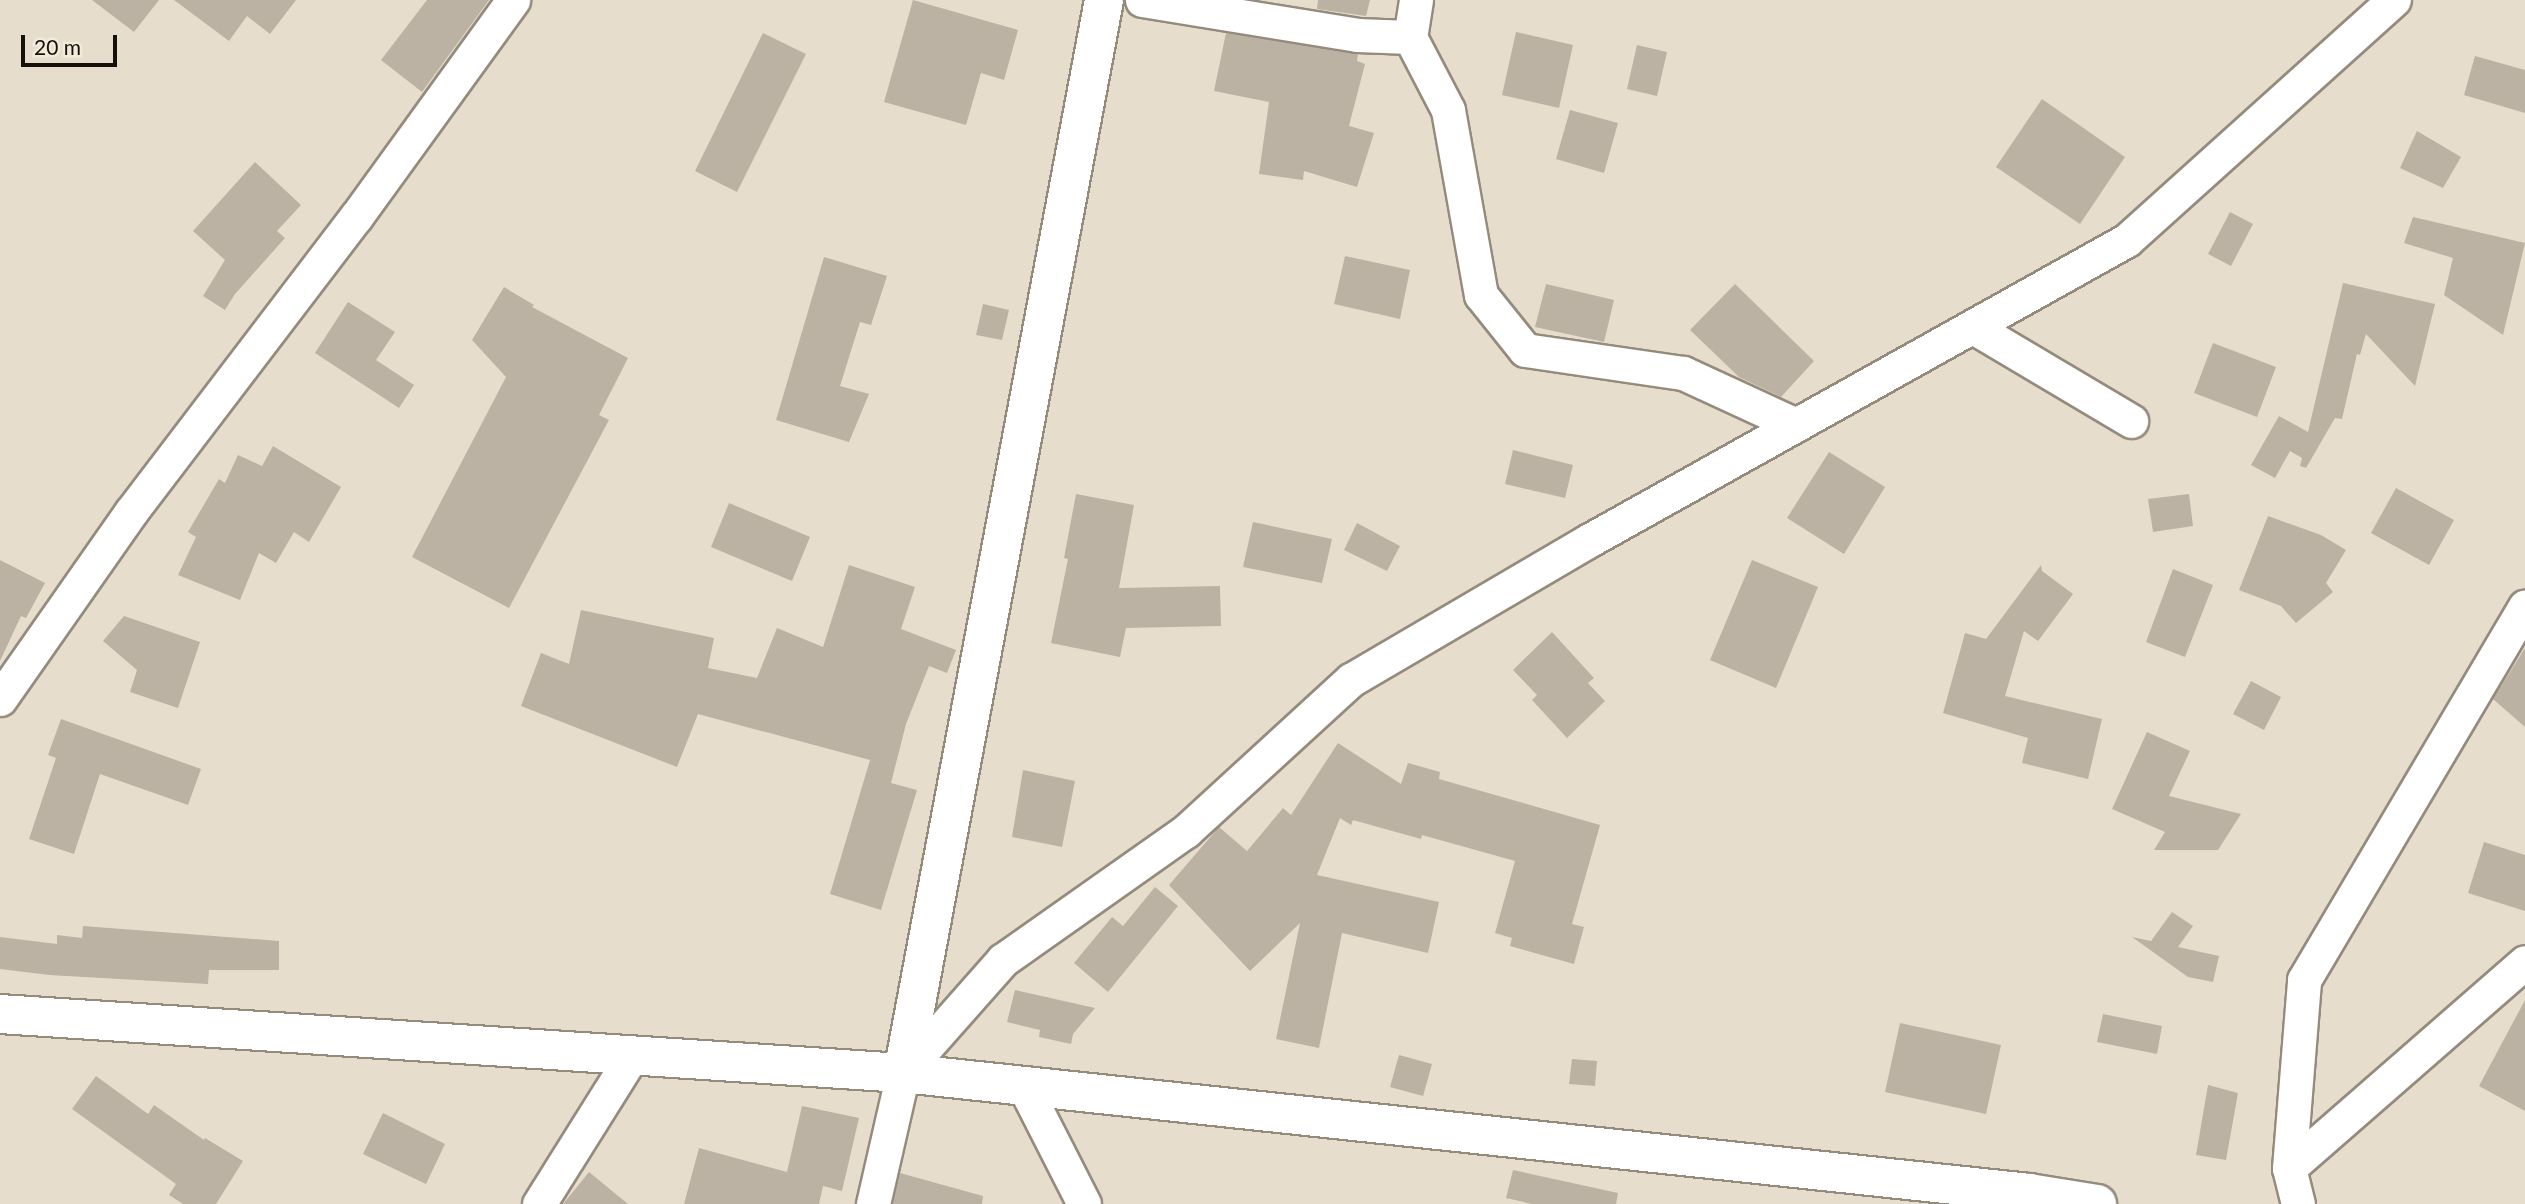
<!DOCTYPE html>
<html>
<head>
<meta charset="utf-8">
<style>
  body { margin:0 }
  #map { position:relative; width:2525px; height:1204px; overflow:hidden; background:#e7ddcd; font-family:Lato,sans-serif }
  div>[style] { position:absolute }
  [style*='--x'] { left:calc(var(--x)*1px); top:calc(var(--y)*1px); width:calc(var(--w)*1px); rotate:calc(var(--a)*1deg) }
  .building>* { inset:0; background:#bcb2a3 }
  .roads { filter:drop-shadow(2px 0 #948b7d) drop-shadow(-2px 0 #948b7d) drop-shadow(0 2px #948b7d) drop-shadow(0 -2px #948b7d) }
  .minor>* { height:33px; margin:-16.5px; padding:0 16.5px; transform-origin:16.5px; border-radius:16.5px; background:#fff }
  .tertiary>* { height:38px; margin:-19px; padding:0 19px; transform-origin:19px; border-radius:19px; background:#fff }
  span { translate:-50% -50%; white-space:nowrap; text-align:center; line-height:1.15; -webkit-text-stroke:6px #f4eada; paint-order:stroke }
  .scale { position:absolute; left:21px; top:35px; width:96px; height:32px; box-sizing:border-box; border:4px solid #14110c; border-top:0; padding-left:9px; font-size:21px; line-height:24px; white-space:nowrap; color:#14110c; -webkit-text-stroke:5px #f4eada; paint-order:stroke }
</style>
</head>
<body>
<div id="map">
  <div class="building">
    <i style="clip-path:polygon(92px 0,159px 0,134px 32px)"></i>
    <i style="clip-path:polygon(174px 0,296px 0,270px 34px,247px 16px,229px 41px)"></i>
    <i style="clip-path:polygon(427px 0,489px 0,422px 92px,381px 60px)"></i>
    <i style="clip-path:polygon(913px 0,1018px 30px,1004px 80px,981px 73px,966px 125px,884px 102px)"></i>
    <i style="clip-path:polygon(1318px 0,1370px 0,1366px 16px,1317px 9px)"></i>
    <i style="clip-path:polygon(1516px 32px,1573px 45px,1559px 108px,1502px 95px)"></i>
    <i style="clip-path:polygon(763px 33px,806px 54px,737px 192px,695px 171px)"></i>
    <i style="clip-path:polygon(1226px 33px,1358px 54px,1357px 61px,1365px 64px,1349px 126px,1374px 133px,1357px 187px,1304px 171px,1303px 180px,1259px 174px,1269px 102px,1214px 91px)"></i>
    <i style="clip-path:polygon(1637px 45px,1667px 52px,1657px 96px,1627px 89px)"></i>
    <i style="clip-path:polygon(2475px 56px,2525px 70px,2525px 113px,2464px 95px)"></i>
    <i style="clip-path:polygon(2042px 99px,2125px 157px,2080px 224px,1996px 167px)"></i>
    <i style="clip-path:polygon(1570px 110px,1618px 123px,1604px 173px,1556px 159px)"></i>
    <i style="clip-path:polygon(2417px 131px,2461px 157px,2443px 188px,2400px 168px)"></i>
    <i style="clip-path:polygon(255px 162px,301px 205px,277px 231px,285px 238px,235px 294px,225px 310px,203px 296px,225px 260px,193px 231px)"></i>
    <i style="clip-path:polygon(2230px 212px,2253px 224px,2231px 266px,2208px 254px)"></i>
    <i style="clip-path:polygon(2413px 217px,2525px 243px,2503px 335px,2444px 295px,2453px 258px,2404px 243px)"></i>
    <i style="clip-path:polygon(1345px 256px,1410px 270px,1400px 319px,1334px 304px)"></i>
    <i style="clip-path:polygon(824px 257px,887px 276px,871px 325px,860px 322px,840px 386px,869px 394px,849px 442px,776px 420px)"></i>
    <i style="clip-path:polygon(2343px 283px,2435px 304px,2415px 386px,2366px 334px,2360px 355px,2357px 354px,2342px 419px,2335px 418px,2306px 468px,2300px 466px,2302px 458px,2290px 451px,2275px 478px,2251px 465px,2279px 416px,2308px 432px)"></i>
    <i style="clip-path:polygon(1546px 284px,1614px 300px,1604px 342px,1535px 327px)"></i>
    <i style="clip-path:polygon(1735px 284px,1814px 361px,1781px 397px,1739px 377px,1690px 330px)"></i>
    <i style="clip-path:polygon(504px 287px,534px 305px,532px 307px,628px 358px,599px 415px,609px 420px,509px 608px,412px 557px,506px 377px,472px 340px)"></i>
    <i style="clip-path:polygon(348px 302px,395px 332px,376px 360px,414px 385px,399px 408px,315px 353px)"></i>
    <i style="clip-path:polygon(983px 304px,1009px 310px,1002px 340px,976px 335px)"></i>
    <i style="clip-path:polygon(2213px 343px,2276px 367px,2257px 417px,2194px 393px)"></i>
    <i style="clip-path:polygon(273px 446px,341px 487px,309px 542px,294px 532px,276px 563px,259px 553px,240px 600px,178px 575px,196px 537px,188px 532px,219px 479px,225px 483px,238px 455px,262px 466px)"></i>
    <i style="clip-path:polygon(1513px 450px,1573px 465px,1565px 498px,1505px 484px)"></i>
    <i style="clip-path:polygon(1829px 452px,1885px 487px,1844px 554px,1787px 518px)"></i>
    <i style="clip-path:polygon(2396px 488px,2454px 520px,2429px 565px,2371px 533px)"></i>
    <i style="clip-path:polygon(1076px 494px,1134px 505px,1119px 588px,1220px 586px,1221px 626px,1126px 628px,1120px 657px,1051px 643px,1068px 559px,1064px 558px)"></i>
    <i style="clip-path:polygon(2189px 494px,2193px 526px,2153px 532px,2148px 499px)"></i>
    <i style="clip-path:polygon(729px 503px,810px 537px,792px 581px,711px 547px)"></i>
    <i style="clip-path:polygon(2268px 516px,2321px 535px,2346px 550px,2326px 583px,2333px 592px,2296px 623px,2281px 606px,2239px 590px)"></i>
    <i style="clip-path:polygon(1253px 522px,1332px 539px,1322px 583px,1243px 567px)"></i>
    <i style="clip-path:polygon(1357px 523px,1400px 546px,1387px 571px,1344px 550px)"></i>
    <i style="clip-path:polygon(0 560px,45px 583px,26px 618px,21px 616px,0 661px)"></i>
    <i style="clip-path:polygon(1752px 560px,1818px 587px,1776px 688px,1710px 660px)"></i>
    <i style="clip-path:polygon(849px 565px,915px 587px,901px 629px,956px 650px,947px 673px,929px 666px,906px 724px,891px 783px,917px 790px,881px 910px,830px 894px,870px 760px,698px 714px,677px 767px,521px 706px,541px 653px,569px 664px,581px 610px,714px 638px,708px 668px,757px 678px,777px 628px,823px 647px)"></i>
    <i style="clip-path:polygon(2041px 565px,2042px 571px,2073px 594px,2038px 641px,2024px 631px,2005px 696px,2102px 719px,2088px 779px,2022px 763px,2028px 738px,1943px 713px,1965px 633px,1986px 639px)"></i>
    <i style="clip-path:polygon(2173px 569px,2213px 585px,2185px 657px,2146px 642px)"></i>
    <i style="clip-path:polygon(124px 616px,200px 642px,178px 708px,130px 692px,137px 670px,103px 641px)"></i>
    <i style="clip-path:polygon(1552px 632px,1594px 678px,1588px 683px,1605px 701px,1567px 738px,1532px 700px,1537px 695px,1513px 670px)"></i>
    <i style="clip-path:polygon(2525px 648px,2525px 727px,2493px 699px)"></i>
    <i style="clip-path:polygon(2251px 681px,2281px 697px,2264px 730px,2233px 714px)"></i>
    <i style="clip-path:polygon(61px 719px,201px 769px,188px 805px,100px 774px,74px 854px,29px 839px,56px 758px,48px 755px)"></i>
    <i style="clip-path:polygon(2147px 732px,2190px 751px,2169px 796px,2241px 814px,2218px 850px,2154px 850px,2165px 832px,2112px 809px)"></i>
    <i style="clip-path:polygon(1338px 743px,1401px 784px,1408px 763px,1440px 772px,1439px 779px,1600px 825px,1572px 924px,1584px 927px,1574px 964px,1510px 946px,1512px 938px,1495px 933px,1515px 861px,1422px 835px,1421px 839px,1353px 820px,1351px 825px,1340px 818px,1317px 875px,1439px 902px,1428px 953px,1342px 933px,1319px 1048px,1276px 1039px,1300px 923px,1250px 971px,1169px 885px,1219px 827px,1247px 851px,1283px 808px,1291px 815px)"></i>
    <i style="clip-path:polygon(1023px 770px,1075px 781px,1062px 847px,1012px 837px)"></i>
    <i style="clip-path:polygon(2484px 842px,2525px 855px,2525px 911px,2468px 893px)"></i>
    <i style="clip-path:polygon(1155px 887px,1178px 906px,1108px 992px,1074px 963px,1112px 917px,1123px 926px)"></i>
    <i style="clip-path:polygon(2172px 912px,2193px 926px,2178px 947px,2219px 956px,2213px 982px,2188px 977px,2132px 937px,2151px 941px)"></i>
    <i style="clip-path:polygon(83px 926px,279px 941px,279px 970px,209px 970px,208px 984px,49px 975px,0 969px,0 937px,57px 944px,57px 935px,82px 938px)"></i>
    <i style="clip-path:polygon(1015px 990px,1095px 1008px,1073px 1034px,1071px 1044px,1039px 1037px,1040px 1030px,1007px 1022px)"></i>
    <i style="clip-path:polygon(2525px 1000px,2525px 1111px,2479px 1086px)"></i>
    <i style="clip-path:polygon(2103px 1014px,2162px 1026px,2157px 1054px,2097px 1042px)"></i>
    <i style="clip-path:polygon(1900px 1023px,2001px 1045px,1986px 1114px,1885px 1092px)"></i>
    <i style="clip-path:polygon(1399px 1055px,1432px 1064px,1423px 1096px,1390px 1087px)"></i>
    <i style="clip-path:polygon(1572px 1059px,1597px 1061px,1595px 1086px,1569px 1084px)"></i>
    <i style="clip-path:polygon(96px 1076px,148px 1114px,154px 1105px,204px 1140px,205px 1138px,243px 1161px,216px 1204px,183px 1204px,169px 1195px,176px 1184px,72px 1109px)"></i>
    <i style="clip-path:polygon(2208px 1085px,2238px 1093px,2226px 1160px,2196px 1155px)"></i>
    <i style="clip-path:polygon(802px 1106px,859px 1118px,842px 1191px,823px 1186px,819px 1204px,684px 1204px,699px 1148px,787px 1172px)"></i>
    <i style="clip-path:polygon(383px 1113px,445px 1144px,426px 1184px,363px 1154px)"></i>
    <i style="clip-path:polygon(1513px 1170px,1618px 1193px,1616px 1204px,1532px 1204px,1506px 1198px)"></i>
    <i style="clip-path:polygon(589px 1172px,628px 1204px,563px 1204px)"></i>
    <i style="clip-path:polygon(900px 1173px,983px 1196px,982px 1204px,893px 1204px)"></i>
  </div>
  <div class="roads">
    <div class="minor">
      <i style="--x:1142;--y:0;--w:218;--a:9.2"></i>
      <i style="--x:1357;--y:35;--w:53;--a:2.2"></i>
      <i style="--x:1416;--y:0;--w:37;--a:99"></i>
      <i style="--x:1410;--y:37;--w:82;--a:62.5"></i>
      <i style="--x:1448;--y:110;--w:188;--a:79.9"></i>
      <i style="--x:1481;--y:295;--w:70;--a:51.3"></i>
      <i style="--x:1525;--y:350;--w:160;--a:8.3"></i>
      <i style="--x:1683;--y:373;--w:124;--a:24.7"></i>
      <i style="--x:1973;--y:327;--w:184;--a:30.7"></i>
      <i style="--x:0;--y:699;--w:228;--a:-55"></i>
      <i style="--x:131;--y:512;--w:371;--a:-52.7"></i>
      <i style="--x:356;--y:217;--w:268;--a:-54.1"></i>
      <i style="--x:1024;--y:1086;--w:132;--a:63"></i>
      <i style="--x:2289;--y:1168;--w:313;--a:-41.1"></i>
      <i style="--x:539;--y:1204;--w:177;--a:-57.9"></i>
      <i style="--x:873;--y:1204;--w:134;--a:-77.1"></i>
      <i style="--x:903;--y:1073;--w:151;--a:-48.5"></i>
      <i style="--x:1003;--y:960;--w:224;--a:-35.2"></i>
      <i style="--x:1186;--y:831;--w:224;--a:-42.5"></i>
      <i style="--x:1351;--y:680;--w:275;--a:-30.4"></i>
      <i style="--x:1588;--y:541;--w:617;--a:-29.18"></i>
      <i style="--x:2127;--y:240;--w:359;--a:-42"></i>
      <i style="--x:2298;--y:1204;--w:37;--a:-104"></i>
      <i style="--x:2289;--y:1168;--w:189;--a:-85.4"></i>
      <i style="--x:2304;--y:980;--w:434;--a:-59.4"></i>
    </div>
    <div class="tertiary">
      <i style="--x:0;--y:1014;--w:905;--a:3.74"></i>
      <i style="--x:903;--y:1073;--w:1132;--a:6.08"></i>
      <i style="--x:2029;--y:1193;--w:69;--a:9.2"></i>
      <i style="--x:903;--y:1073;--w:1092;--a:-79.39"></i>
    </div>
  </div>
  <div class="scale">20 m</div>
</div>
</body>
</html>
